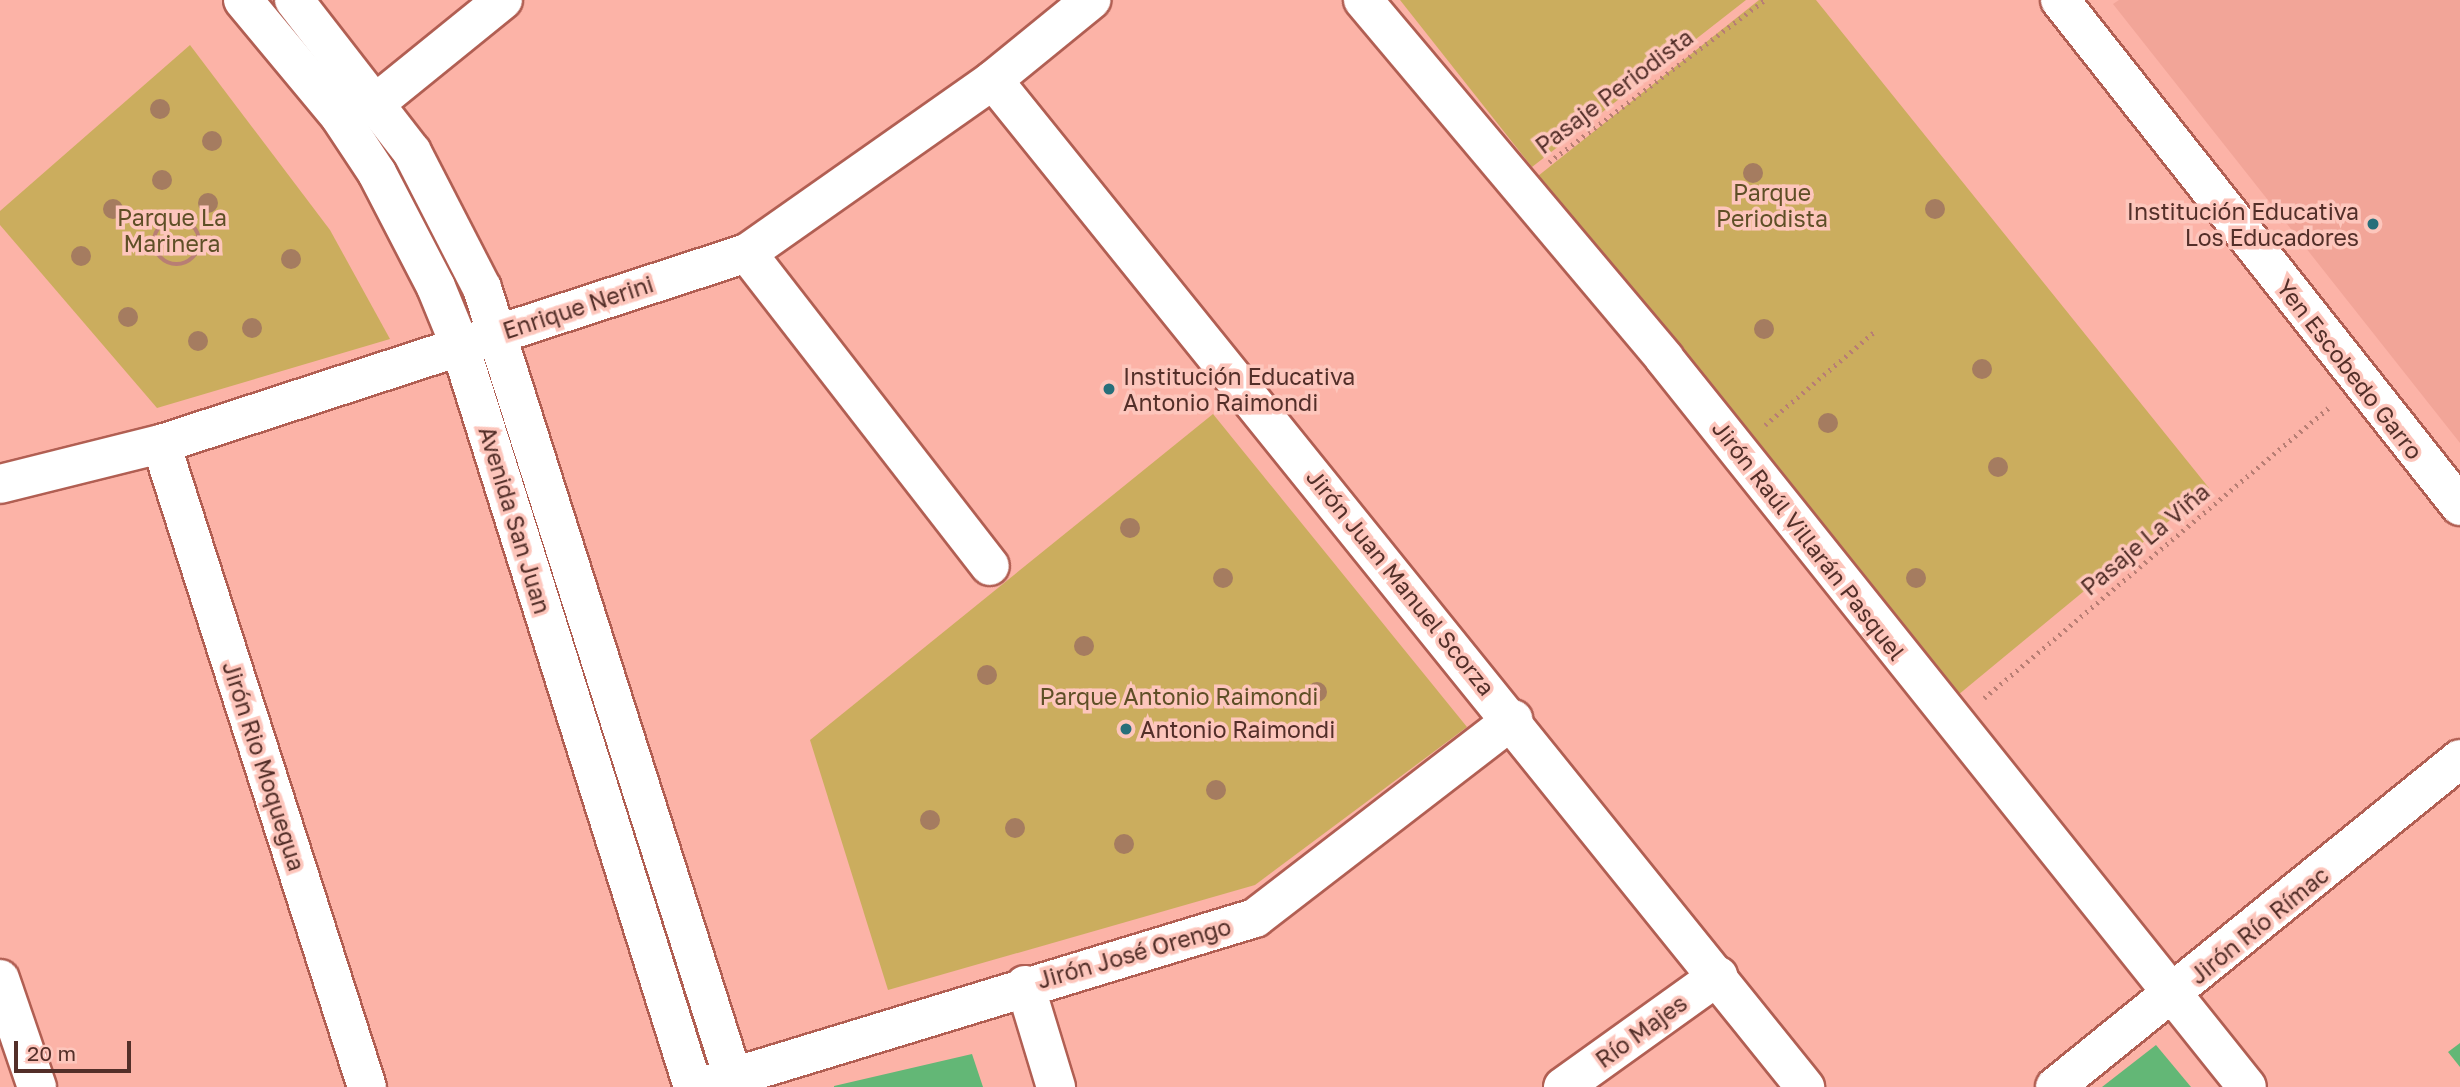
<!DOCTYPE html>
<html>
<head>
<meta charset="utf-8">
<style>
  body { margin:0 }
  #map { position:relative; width:2460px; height:1087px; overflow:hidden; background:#fcb3a7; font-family:"Golos Text",sans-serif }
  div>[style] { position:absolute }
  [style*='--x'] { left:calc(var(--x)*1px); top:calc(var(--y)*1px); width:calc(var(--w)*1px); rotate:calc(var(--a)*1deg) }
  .built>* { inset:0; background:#f2a598 }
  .green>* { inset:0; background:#cbad5e }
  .building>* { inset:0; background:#63b776 }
  .path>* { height:4.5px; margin-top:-2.25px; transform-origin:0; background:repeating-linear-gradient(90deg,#b87e74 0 2px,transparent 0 7px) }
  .path>.ring { margin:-2.25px; padding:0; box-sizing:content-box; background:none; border:4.5px solid #b87e74; border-radius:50% }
  .roads { filter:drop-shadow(2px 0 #b15f53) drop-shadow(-2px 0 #b15f53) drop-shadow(0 2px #b15f53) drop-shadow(0 -2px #b15f53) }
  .minor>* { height:38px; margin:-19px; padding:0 19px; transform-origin:19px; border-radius:19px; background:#fff }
  .trees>* { width:20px; height:20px; margin:-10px; border-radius:50%; background:#a57c60 }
  .dots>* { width:19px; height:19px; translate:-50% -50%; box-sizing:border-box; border:4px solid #fdc6bc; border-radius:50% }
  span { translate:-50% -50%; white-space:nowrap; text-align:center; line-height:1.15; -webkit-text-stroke:7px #fdc6bc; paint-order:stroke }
  .street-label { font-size:23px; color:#532f29 }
  .park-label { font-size:23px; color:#5e4f26 }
  .poi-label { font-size:23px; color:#532f29 }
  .right { translate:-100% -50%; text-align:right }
  .left { translate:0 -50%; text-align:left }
  .scale { position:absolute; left:14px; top:1041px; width:117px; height:32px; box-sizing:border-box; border:4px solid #532f29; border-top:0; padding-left:9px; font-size:21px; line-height:24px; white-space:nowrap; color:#532f29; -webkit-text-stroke:5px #fdc6bc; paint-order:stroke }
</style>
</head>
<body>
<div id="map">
  <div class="built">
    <i style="clip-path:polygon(2119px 0,2460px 0,2460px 443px,2113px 4px)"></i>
  </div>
  <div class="green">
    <i style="clip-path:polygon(1400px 0,1746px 0,1532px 167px)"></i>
    <i style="clip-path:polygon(1759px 0,1816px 0,2209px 488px,1958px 695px,1538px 176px)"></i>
    <i style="clip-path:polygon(190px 45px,330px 230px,390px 339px,157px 408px,0 225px,0 211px)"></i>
    <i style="clip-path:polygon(1213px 414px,1467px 727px,1255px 885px,888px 990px,810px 740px)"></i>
  </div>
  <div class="building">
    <i style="clip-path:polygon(2460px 1043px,2460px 1067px,2448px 1052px)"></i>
    <i style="clip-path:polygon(2156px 1045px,2191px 1087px,2102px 1087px)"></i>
    <i style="clip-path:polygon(972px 1054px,983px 1087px,834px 1087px,834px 1086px)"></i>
  </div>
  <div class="path">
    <i style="--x:1549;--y:162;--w:270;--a:-36.9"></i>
    <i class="ring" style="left:154px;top:219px;width:41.5px;height:41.5px"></i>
    <i style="--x:1765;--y:425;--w:143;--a:-40.5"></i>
    <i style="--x:1984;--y:698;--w:454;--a:-40.1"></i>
  </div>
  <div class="roads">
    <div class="minor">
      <i style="--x:243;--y:0;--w:152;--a:50.3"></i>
      <i style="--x:340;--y:117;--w:67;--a:56.5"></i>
      <i style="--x:377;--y:173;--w:128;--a:62.6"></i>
      <i style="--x:436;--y:287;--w:61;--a:67.7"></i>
      <i style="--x:459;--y:343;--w:780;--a:72.54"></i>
      <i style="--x:294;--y:0;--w:192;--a:52.2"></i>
      <i style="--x:412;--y:152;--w:153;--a:62.8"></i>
      <i style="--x:482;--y:288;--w:838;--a:72.36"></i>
      <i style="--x:1363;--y:0;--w:468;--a:49.9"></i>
      <i style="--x:1664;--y:358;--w:933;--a:51.35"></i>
      <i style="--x:2060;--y:0;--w:645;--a:51.67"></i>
      <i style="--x:993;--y:80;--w:1294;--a:51.12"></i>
      <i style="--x:377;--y:102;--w:162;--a:-39"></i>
      <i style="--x:747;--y:253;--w:396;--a:52.2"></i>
      <i style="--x:161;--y:444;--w:675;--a:72.24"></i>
      <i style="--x:0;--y:484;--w:166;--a:-14"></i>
      <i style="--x:161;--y:444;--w:616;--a:-18.05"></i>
      <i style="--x:747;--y:253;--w:301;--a:-35.1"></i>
      <i style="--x:993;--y:80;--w:127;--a:-39.2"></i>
      <i style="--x:0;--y:979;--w:114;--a:71.1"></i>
      <i style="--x:1025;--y:985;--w:107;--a:73.1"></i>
      <i style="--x:707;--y:1085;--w:573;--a:-16.95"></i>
      <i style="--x:1255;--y:918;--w:326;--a:-37.6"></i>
      <i style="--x:1563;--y:1087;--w:191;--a:-35.6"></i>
      <i style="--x:2055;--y:1087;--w:521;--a:-39"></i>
    </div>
  </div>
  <div class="trees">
    <i style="left:160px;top:109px"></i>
    <i style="left:212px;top:141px"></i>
    <i style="left:1753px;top:173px"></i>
    <i style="left:162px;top:180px"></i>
    <i style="left:208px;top:203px"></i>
    <i style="left:113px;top:209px"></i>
    <i style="left:1935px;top:209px"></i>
    <i style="left:81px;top:256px"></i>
    <i style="left:291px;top:259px"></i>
    <i style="left:128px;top:317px"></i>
    <i style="left:252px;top:328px"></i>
    <i style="left:1764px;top:329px"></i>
    <i style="left:198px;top:341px"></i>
    <i style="left:1982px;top:369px"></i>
    <i style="left:1828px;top:423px"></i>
    <i style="left:1998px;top:467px"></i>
    <i style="left:1130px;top:528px"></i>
    <i style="left:1223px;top:578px"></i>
    <i style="left:1916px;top:578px"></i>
    <i style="left:1084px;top:646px"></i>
    <i style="left:987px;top:675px"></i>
    <i style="left:1317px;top:692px"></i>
    <i style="left:1216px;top:790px"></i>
    <i style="left:930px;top:820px"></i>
    <i style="left:1015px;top:828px"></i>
    <i style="left:1124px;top:844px"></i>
  </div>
  <div class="dots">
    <i style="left:2373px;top:224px;background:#276f7a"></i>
    <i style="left:1109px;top:389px;background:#276f7a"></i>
    <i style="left:1126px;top:729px;background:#276f7a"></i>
  </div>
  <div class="street-label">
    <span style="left:1614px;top:91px;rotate:-37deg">Pasaje Periodista</span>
    <span style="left:578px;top:307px;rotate:-18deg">Enrique Nerini</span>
    <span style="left:2350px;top:369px;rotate:52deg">Yen Escobedo Garro</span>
    <span style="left:515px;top:520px;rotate:73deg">Avenida San Juan</span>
    <span style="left:2145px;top:539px;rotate:-40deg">Pasaje La Viña</span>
    <span style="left:1809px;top:540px;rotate:52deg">Jirón Raúl Villarán Pasquel</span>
    <span style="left:1401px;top:582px;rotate:51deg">Jirón Juan Manuel Scorza</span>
    <span style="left:264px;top:766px;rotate:72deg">Jirón Rio Moquegua</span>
    <span style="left:2259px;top:925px;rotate:-39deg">Jirón Río Rímac</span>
    <span style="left:1134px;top:953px;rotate:-16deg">Jirón José Orengo</span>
    <span style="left:1641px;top:1031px;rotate:-36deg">Río Majes</span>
  </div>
  <div class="park-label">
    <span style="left:1772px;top:205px">Parque<br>Periodista</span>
    <span style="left:172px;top:230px">Parque La<br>Marinera</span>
    <span style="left:1179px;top:696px">Parque Antonio Raimondi</span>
  </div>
  <div class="poi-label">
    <span class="right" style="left:2359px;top:224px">Institución Educativa<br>Los Educadores</span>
    <span class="left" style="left:1123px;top:389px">Institución Educativa<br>Antonio Raimondi</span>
    <span class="left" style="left:1140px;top:729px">Antonio Raimondi</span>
  </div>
  <div class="scale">20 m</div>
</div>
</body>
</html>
